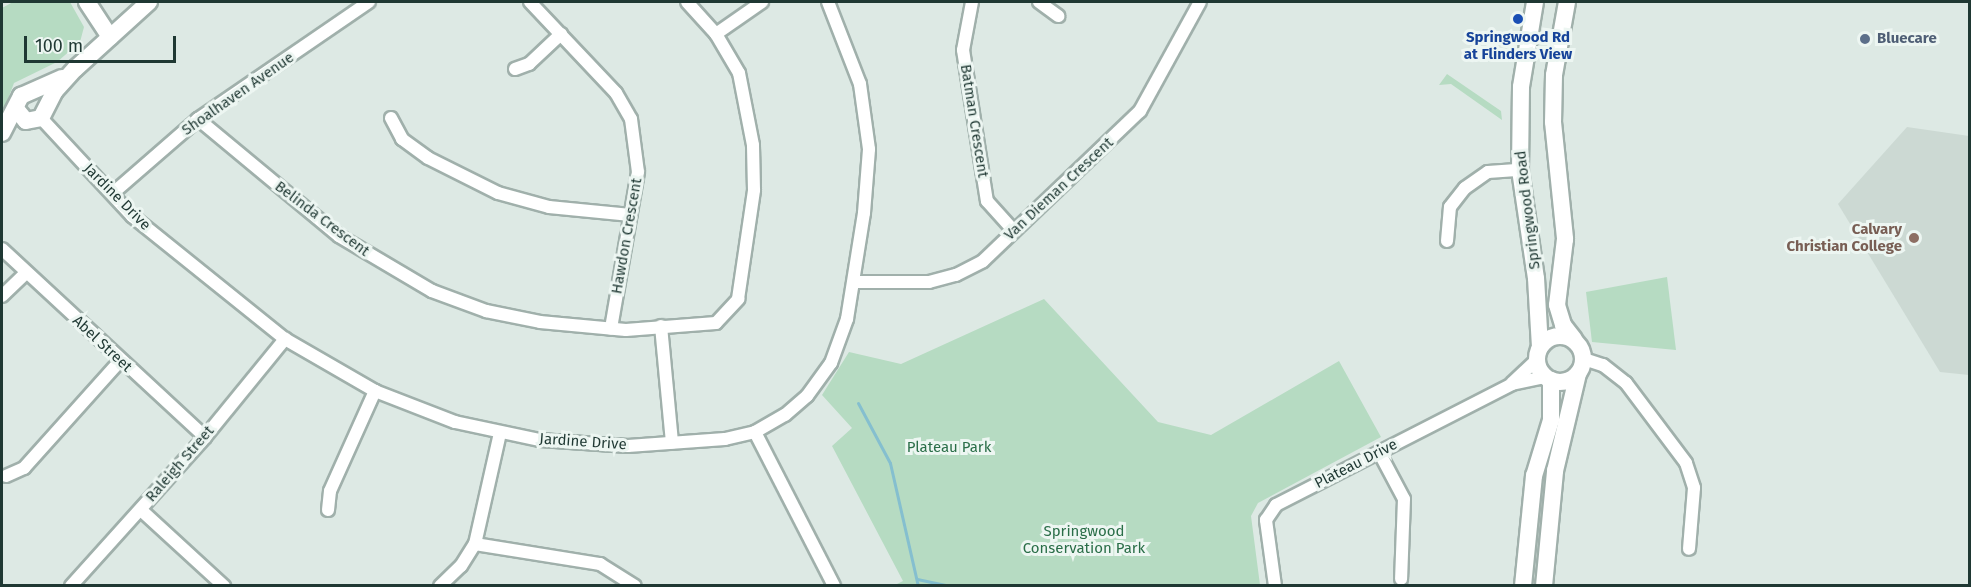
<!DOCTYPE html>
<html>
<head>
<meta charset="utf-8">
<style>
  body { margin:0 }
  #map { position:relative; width:1971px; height:587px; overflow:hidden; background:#dde9e4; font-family:"Fira Sans",sans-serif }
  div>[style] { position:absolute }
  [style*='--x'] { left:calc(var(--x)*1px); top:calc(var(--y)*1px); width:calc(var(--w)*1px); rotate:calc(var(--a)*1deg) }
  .built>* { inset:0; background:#ccd9d3 }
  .green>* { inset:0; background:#b6dbc2 }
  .stream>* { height:3px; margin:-1.5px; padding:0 1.5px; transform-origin:1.5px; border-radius:1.5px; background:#85bfcf }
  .roads { filter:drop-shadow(2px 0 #a0b0ab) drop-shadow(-2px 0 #a0b0ab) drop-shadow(0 2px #a0b0ab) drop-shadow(0 -2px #a0b0ab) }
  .street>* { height:12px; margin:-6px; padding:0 6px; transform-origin:6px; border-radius:6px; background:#fff }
  .secondary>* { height:16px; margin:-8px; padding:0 8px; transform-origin:8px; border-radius:8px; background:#fff }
  .secondary>.ring { margin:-8px; padding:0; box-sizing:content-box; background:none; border:16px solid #fff; border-radius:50% }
  .dots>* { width:16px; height:16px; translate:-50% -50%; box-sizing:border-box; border:3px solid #edf6f2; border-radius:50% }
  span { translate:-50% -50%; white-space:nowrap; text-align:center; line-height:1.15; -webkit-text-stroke:6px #edf6f2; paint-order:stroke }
  .transit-label { font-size:15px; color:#164399; font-weight:700 }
  .service-label { font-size:15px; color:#4e5e75; font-weight:700 }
  .left { translate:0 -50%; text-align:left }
  .street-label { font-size:15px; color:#1f3833 }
  .education-label { font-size:15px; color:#785e54; font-weight:700 }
  .right { translate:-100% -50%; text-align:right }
  .park-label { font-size:15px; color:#2a6e48 }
  .frame { position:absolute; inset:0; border:3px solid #1f3833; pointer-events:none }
  .scale { position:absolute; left:24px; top:36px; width:152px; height:27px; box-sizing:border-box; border:3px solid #1f3833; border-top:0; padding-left:8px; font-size:18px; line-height:21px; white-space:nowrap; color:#1f3833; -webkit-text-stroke:4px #edf6f2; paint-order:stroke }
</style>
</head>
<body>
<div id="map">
  <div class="built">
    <i style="clip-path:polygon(1907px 127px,1969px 136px,1969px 375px,1940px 372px,1838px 204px)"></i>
  </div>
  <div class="green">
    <i style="clip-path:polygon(13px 2px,70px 2px,84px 27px,80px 42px,57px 62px,14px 83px,2px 115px,2px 8px)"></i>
    <i style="clip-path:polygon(1447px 74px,1501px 111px,1502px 120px,1451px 84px,1439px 85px)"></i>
    <i style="clip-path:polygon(1667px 277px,1676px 350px,1592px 342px,1586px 292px)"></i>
    <i style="clip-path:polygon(1044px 299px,1158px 422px,1211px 435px,1339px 361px,1381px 437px,1258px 503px,1251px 516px,1260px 585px,895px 585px,903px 581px,832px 446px,852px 428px,822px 395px,849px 352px,901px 364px)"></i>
  </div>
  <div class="stream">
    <i style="--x:858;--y:403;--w:68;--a:61.9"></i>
    <i style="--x:890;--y:463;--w:126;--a:77.2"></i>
    <i style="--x:917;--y:579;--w:35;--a:12"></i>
  </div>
  <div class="roads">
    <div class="street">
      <i style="--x:530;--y:2;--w:125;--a:46.6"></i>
      <i style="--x:616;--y:93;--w:30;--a:60"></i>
      <i style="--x:631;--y:119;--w:53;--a:82.5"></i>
      <i style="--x:638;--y:172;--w:159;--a:99.8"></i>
      <i style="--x:972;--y:2;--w:49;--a:100.6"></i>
      <i style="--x:963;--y:50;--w:153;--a:81"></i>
      <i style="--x:987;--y:201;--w:40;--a:48"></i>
      <i style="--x:1039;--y:2;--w:24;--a:36"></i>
      <i style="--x:716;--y:34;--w:56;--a:-34.8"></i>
      <i style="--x:515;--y:69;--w:15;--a:-20"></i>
      <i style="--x:529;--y:64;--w:44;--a:-43.2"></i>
      <i style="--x:41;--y:118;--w:134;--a:47.1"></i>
      <i style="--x:132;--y:216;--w:196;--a:38.8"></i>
      <i style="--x:285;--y:339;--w:104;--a:30"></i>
      <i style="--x:375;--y:391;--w:86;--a:21.2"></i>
      <i style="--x:455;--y:422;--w:87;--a:12"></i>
      <i style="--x:540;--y:440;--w:88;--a:3.9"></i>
      <i style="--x:628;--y:446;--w:97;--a:-4.1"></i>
      <i style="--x:725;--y:439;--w:31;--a:-13"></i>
      <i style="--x:755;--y:432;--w:34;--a:-30"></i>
      <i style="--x:785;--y:415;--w:29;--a:-41"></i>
      <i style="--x:807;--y:396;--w:41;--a:-54"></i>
      <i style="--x:831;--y:363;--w:47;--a:-70"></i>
      <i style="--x:847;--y:319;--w:107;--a:-80.9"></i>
      <i style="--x:864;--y:213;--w:64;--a:-85.5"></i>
      <i style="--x:869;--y:149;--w:66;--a:-97.9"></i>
      <i style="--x:860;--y:84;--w:88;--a:-111.3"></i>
      <i style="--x:391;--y:118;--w:24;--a:62"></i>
      <i style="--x:402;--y:139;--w:32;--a:36"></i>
      <i style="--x:428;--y:158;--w:78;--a:26.6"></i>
      <i style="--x:498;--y:193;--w:53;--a:15.4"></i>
      <i style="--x:549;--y:207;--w:82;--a:5.6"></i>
      <i style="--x:198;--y:119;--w:183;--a:39.7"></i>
      <i style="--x:339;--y:236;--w:108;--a:30.6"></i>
      <i style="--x:432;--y:291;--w:58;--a:20.3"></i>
      <i style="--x:486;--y:311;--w:55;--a:11.5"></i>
      <i style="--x:540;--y:322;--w:86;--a:5.3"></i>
      <i style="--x:626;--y:330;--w:90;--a:-4.4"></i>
      <i style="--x:716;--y:323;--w:33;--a:-47"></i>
      <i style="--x:738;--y:299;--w:110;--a:-81.6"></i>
      <i style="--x:754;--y:190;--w:45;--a:-91.3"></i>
      <i style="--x:753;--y:145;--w:73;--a:-101"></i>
      <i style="--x:739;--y:73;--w:45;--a:-120.5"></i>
      <i style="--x:716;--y:34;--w:43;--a:-132.2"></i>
      <i style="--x:113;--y:193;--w:113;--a:-41"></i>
      <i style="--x:198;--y:119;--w:207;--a:-34.4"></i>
      <i style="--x:1447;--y:241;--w:34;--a:-85"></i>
      <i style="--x:1450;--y:207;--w:24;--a:-52"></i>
      <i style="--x:1465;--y:188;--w:28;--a:-35"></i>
      <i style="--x:1488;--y:172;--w:32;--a:-4"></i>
      <i style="--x:2;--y:249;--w:277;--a:42.8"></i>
      <i style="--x:854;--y:282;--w:75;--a:0"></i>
      <i style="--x:929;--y:282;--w:28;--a:-15"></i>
      <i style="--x:956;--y:275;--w:30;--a:-27"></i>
      <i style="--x:983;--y:261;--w:217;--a:-43.7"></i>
      <i style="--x:1140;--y:111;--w:124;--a:-61.2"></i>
      <i style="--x:2;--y:296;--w:33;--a:-44"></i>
      <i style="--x:661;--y:326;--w:117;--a:84.6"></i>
      <i style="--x:1584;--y:359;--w:20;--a:18"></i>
      <i style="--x:1603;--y:365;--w:29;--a:38"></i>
      <i style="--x:1626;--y:383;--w:100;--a:53.1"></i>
      <i style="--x:1686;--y:463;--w:26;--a:72"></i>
      <i style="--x:1694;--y:488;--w:61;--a:94.7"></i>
      <i style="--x:1512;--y:383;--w:34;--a:-43"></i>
      <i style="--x:755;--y:432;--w:173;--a:62.8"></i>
      <i style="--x:1379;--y:452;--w:53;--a:62"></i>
      <i style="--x:1404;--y:499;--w:80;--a:92.1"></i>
      <i style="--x:6;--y:476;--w:20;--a:-24"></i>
      <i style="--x:24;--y:468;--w:144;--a:-48.1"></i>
      <i style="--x:141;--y:510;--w:113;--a:42.5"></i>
      <i style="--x:328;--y:510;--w:19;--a:-84"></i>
      <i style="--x:330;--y:491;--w:110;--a:-65.8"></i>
      <i style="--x:475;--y:544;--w:127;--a:9.1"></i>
      <i style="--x:600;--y:564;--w:41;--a:32.2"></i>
      <i style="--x:71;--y:586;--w:200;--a:-48"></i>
      <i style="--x:205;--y:437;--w:127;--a:-50.8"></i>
      <i style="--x:440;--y:586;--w:29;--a:-44"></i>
      <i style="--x:461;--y:566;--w:26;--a:-58"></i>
      <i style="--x:475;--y:544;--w:114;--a:-77.3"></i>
      <i style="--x:1275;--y:586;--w:67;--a:-97.8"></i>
      <i style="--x:1266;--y:520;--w:18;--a:-56"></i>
      <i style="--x:1276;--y:505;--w:265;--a:-27.1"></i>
      <i style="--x:1512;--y:384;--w:34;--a:-12"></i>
    </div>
    <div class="secondary">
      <i style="--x:87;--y:2;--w:42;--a:56.7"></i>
      <i style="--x:1535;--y:2;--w:86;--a:99.4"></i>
      <i style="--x:1521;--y:87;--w:83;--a:90.7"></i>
      <i style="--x:1520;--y:170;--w:109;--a:81.6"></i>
      <i style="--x:1536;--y:278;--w:69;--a:86.7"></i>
      <i style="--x:1567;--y:2;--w:74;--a:100.1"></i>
      <i style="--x:1554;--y:75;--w:47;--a:91.2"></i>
      <i style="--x:1553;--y:122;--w:118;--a:84.1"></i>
      <i style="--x:1565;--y:239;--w:66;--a:96.9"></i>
      <i style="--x:1557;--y:305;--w:21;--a:73"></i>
      <i style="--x:1563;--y:325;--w:18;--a:52"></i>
      <i style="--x:17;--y:110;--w:14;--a:51"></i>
      <i style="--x:26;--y:121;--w:15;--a:-11"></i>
      <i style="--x:41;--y:118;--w:30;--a:-63"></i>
      <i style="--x:55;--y:91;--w:30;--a:-48"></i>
      <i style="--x:75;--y:69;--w:100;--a:-42.2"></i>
      <i style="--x:2;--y:133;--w:42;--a:-62.8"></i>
      <i style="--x:21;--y:96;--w:45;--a:-23.7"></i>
      <i class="ring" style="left:1537px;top:336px;width:30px;height:30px"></i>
      <i style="--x:1523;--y:586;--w:111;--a:-84.3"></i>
      <i style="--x:1534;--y:476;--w:59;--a:-73.1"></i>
      <i style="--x:1551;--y:420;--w:40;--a:-90"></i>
      <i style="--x:1544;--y:586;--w:116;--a:-84.5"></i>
      <i style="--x:1555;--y:471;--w:100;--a:-76.7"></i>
    </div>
  </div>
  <div class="dots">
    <i style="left:1518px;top:19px;background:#1a4fb4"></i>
    <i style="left:1865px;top:39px;background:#5c6f8a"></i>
    <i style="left:1914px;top:238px;background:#8d6e63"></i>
  </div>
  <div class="transit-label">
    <span style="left:1518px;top:46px">Springwood Rd<br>at Flinders View</span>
  </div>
  <div class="service-label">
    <span class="left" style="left:1877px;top:39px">Bluecare</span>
  </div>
  <div class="street-label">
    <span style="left:238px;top:94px;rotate:-35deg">Shoalhaven Avenue</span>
    <span style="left:974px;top:121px;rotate:81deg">Batman Crescent</span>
    <span style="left:1059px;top:189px;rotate:-43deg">Van Dieman Crescent</span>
    <span style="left:117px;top:197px;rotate:45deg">Jardine Drive</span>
    <span style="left:1528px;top:210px;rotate:-97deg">Springwood Road</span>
    <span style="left:322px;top:219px;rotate:37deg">Belinda Crescent</span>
    <span style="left:627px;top:236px;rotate:-80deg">Hawdon Crescent</span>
    <span style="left:102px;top:344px;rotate:43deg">Abel Street</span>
    <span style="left:583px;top:442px;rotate:4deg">Jardine Drive</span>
    <span style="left:180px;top:464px;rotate:-49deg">Raleigh Street</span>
    <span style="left:1356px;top:464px;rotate:-27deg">Plateau Drive</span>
  </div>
  <div class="education-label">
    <span class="right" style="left:1902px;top:238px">Calvary<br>Christian College</span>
  </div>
  <div class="park-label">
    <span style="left:949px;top:448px">Plateau Park</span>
    <span style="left:1084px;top:540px">Springwood<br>Conservation Park</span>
  </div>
  <div class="frame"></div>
  <div class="scale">100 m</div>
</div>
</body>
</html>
